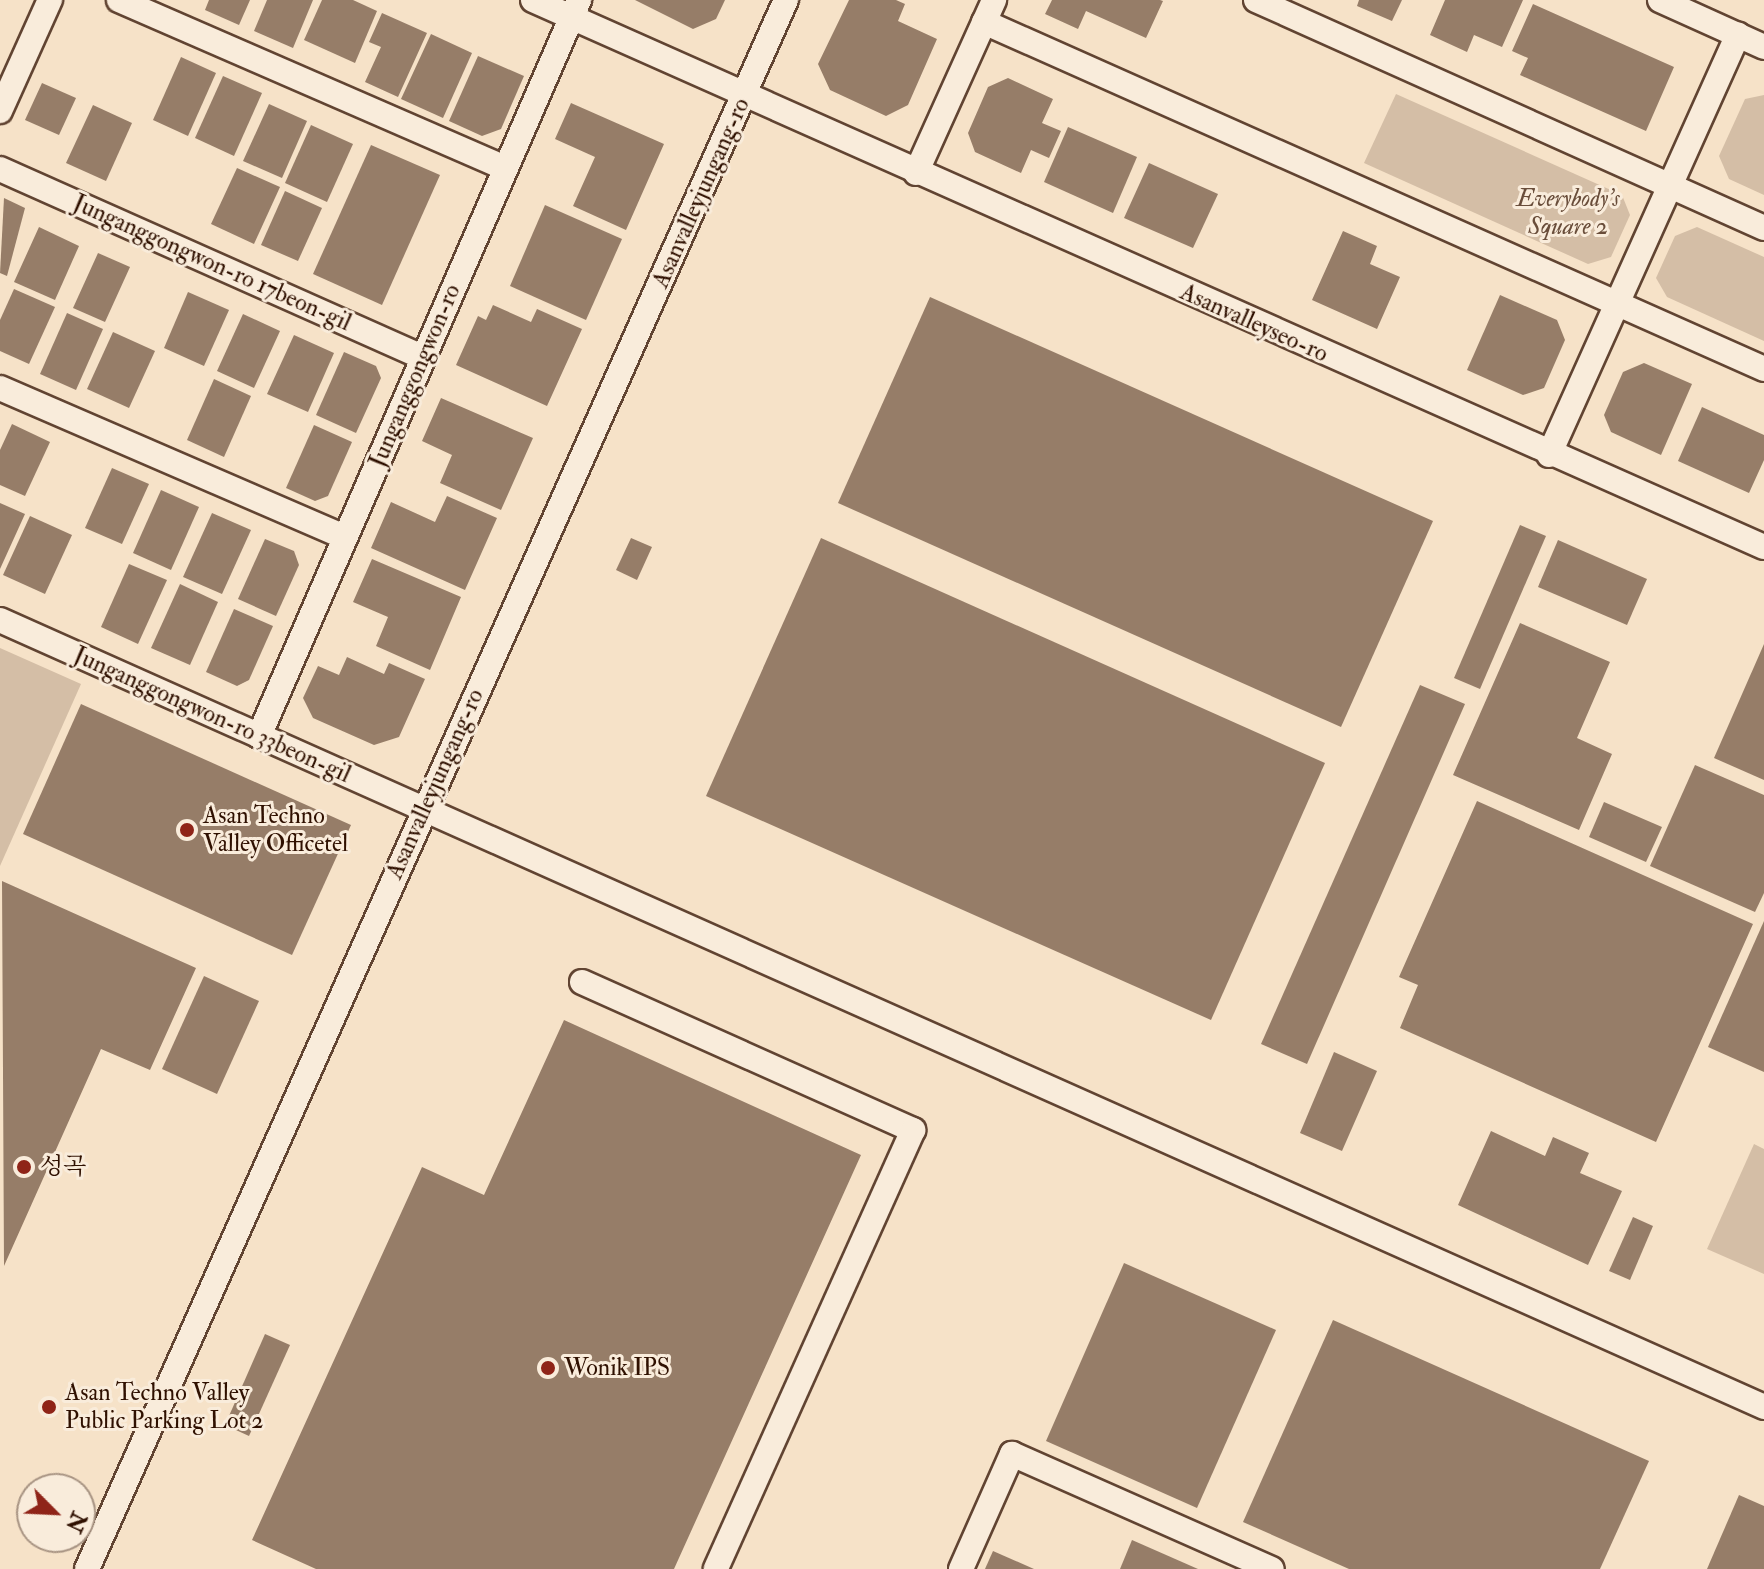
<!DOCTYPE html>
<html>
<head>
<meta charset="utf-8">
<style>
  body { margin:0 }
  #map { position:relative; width:1764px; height:1569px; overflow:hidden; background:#f6e2c8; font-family:"IM FELL Double Pica","Noto Serif KR",serif }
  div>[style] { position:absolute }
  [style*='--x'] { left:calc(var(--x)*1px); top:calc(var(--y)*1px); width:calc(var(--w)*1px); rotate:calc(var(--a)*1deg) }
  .green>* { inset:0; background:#d4bea6 }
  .building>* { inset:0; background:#967d68 }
  .roads { filter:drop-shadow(2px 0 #614432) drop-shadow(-2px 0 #614432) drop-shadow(0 2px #614432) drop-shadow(0 -2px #614432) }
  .minor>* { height:24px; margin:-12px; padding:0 12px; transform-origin:12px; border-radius:12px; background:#f9ecdb }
  .dots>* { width:22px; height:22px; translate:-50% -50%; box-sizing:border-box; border:4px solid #f9ecdb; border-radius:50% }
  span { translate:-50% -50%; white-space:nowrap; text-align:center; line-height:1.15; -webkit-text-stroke:6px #f9ecdb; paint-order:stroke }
  .street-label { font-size:24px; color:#2f1000 }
  .park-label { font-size:24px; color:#694d3a; font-style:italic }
  .poi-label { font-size:24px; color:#2f1000 }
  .left { translate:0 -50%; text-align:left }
  .north { position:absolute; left:16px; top:1473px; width:80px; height:80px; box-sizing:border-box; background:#f9ecdb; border:2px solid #a89483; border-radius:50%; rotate:114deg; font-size:22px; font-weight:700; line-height:32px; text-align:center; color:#2f1000 }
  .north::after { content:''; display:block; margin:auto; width:28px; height:36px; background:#8f2418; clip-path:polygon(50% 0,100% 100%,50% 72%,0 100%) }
</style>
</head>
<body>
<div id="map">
  <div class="green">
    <i style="clip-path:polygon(1396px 94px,1622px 195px,1630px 215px,1611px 257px,1588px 264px,1364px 163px)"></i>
    <i style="clip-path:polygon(1764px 95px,1764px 195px,1729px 179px,1719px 156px,1745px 99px)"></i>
    <i style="clip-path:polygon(1697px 227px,1764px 257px,1764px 341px,1667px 297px,1656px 278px,1675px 236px)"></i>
    <i style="clip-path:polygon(0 648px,81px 684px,0 866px)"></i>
    <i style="clip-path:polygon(1754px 1144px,1764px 1149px,1764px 1274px,1707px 1249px)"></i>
  </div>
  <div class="building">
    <i style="clip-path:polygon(209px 0,250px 0,239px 25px,205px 10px)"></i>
    <i style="clip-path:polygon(267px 0,313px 0,293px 48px,254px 31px)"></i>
    <i style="clip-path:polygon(322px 0,353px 0,377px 11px,355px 63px,304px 40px)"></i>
    <i style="clip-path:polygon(635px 0,725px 0,716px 19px,693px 29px)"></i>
    <i style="clip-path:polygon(849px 0,896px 0,905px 4px,898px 21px,937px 39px,908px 105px,886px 116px,830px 90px,818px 64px)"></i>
    <i style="clip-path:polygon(1052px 0,1160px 0,1163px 1px,1146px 38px,1086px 11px,1078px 29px,1045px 14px)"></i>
    <i style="clip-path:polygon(1359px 0,1402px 0,1392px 21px,1357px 6px)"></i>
    <i style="clip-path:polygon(1445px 0,1523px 0,1502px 47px,1474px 35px,1467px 52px,1430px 35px)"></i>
    <i style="clip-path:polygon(1533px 4px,1674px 67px,1646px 131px,1520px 75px,1528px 58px,1512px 51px)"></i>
    <i style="clip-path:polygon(382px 13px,427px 33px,398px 97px,365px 82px,381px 47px,369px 42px)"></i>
    <i style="clip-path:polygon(431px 34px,472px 53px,443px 118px,401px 99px)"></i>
    <i style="clip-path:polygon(478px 56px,524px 76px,501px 129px,482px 136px,449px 121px)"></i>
    <i style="clip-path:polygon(181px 57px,216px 73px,188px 136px,153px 120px)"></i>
    <i style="clip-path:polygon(223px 76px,262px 93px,234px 156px,195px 138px)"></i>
    <i style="clip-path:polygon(1008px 78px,1053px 99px,1042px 123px,1061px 131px,1049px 158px,1031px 150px,1021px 173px,975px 152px,968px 133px,988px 87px)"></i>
    <i style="clip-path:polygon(42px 83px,76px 98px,59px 135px,25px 120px)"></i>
    <i style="clip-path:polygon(571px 103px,664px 144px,626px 230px,573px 206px,595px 157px,555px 139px)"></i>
    <i style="clip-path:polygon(269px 104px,307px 121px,282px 178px,243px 161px)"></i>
    <i style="clip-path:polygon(93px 105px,132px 123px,106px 181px,66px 163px)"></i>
    <i style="clip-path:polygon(311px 125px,353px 144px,327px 202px,285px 183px)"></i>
    <i style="clip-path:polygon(1068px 127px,1137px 157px,1113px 213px,1044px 182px)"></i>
    <i style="clip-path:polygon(371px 145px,440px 175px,382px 305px,313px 274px)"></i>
    <i style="clip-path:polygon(1149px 163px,1218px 194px,1193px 248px,1124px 218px)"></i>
    <i style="clip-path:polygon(237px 168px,280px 187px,254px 244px,211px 224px)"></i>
    <i style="clip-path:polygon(285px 191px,322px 208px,298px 261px,261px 245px)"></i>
    <i style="clip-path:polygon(4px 198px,25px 208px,7px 276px,0 273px)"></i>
    <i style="clip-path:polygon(545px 205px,622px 239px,586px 320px,510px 286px)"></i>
    <i style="clip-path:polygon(39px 227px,79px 246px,55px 300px,14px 282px)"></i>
    <i style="clip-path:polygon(1343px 231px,1377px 246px,1370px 264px,1400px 277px,1377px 329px,1312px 300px)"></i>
    <i style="clip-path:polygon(98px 253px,130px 267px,105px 322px,73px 308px)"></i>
    <i style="clip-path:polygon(14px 289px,55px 307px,29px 364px,0 351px,0 320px)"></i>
    <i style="clip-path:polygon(188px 292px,229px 310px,204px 366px,164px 348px)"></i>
    <i style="clip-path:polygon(1500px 295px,1557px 320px,1565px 340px,1544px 388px,1523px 395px,1467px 370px)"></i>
    <i style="clip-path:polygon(930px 297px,1433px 521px,1341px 727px,838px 503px)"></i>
    <i style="clip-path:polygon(493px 305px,531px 322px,537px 309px,582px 329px,547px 406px,456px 365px,478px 316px,486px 320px)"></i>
    <i style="clip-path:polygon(67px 313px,103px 329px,76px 390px,40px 374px)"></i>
    <i style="clip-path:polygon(243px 314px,280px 331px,254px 388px,217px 371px)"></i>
    <i style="clip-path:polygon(113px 332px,155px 351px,129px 408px,87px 389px)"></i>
    <i style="clip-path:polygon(294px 335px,334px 353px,308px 412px,267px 394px)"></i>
    <i style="clip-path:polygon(344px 352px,376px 366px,381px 378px,356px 433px,316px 415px)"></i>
    <i style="clip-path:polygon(1644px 363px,1692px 384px,1661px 455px,1611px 432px,1604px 415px,1623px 372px)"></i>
    <i style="clip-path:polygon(214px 379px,251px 396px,224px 457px,187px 440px)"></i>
    <i style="clip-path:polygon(441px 398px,533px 438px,501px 510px,440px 483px,452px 455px,422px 441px)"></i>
    <i style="clip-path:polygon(1702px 407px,1764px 435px,1764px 460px,1749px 493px,1678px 461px)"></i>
    <i style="clip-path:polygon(12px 424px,50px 442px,25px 496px,0 485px,0 450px)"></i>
    <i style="clip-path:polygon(314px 425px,352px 442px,328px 496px,315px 501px,286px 488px)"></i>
    <i style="clip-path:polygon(112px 468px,149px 484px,122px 544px,85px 528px)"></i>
    <i style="clip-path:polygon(161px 490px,199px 507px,171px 570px,133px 553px)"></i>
    <i style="clip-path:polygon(447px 496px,497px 518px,465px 590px,371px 548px,391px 502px,435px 522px)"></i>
    <i style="clip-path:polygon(0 503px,25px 514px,0 569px)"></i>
    <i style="clip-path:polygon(212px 513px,251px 530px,222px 594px,183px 577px)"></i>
    <i style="clip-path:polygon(30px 516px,72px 535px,45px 594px,3px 575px)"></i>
    <i style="clip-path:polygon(1520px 525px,1546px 536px,1480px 689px,1454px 678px)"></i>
    <i style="clip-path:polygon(631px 538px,652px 547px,637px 580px,616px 570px)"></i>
    <i style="clip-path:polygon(821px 538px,1325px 763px,1211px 1020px,706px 796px)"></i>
    <i style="clip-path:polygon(265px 539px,294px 551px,299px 565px,276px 616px,238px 599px)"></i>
    <i style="clip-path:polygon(1558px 540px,1647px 579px,1627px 625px,1538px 587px)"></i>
    <i style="clip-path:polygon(372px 559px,461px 597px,430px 670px,376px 646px,388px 617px,353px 602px)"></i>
    <i style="clip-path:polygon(129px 564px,167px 580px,138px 644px,101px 627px)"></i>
    <i style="clip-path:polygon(180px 584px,218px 602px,190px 665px,151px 648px)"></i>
    <i style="clip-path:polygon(234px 609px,273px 626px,249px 680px,237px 686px,206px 672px)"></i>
    <i style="clip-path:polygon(1520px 623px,1610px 662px,1577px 738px,1612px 754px,1579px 830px,1453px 775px)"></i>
    <i style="clip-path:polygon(1764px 644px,1764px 780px,1714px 758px)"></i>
    <i style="clip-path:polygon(347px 657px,384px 674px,389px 663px,425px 679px,399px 737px,374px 745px,313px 718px,303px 698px,318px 666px,339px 675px)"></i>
    <i style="clip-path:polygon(1420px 685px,1465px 704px,1307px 1064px,1261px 1044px)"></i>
    <i style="clip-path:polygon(81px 704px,351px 825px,292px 955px,23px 834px)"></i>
    <i style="clip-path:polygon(1695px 765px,1764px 795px,1764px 893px,1755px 912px,1650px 866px)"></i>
    <i style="clip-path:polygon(1477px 801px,1753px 924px,1656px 1142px,1400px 1028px,1418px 985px,1399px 977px)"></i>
    <i style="clip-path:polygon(1604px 802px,1662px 827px,1646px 862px,1589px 837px)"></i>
    <i style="clip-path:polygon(2px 881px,196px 968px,150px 1070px,101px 1049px,4px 1266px)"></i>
    <i style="clip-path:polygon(1764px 921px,1764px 1072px,1708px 1047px)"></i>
    <i style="clip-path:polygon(204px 976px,259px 1001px,217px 1094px,162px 1069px)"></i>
    <i style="clip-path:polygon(564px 1020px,861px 1155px,674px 1569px,316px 1569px,252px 1540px,422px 1167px,484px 1195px)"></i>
    <i style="clip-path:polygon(1334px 1052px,1377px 1071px,1342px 1151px,1300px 1133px)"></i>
    <i style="clip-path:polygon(1491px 1131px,1545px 1156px,1553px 1137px,1589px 1153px,1580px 1173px,1622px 1191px,1588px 1265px,1458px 1205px)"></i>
    <i style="clip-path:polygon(1633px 1217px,1653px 1226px,1630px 1280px,1609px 1271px)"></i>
    <i style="clip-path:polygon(1124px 1263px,1276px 1330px,1197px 1508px,1046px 1441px)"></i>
    <i style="clip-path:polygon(1333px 1320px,1649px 1461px,1600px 1569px,1349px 1569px,1243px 1522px)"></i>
    <i style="clip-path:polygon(265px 1334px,290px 1345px,249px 1436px,225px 1425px)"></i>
    <i style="clip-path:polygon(1739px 1495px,1764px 1506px,1764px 1569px,1707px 1569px)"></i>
    <i style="clip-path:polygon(1132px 1540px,1198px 1569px,1120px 1569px)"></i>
    <i style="clip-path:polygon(993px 1551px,1034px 1569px,985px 1569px)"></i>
  </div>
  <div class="roads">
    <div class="minor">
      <i style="--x:119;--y:0;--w:421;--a:23.5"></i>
      <i style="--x:533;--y:0;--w:1347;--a:23.96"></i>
      <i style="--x:1256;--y:0;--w:557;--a:24.17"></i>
      <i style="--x:1660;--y:0;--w:114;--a:24.3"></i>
      <i style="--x:984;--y:22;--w:854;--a:23.98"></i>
      <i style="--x:0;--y:111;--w:122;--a:-65.8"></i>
      <i style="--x:0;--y:169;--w:463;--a:24"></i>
      <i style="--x:916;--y:173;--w:190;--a:-65.7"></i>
      <i style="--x:0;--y:388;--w:376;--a:23.4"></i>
      <i style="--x:1549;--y:455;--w:461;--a:-65.8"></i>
      <i style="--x:0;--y:620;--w:1932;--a:24.04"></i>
      <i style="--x:259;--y:736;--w:803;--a:-66.5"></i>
      <i style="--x:582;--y:982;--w:363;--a:24.1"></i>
      <i style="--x:913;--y:1130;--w:481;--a:114.2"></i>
      <i style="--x:87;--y:1569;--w:1718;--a:-65.99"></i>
      <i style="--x:961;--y:1569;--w:126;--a:-66.1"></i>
      <i style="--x:1012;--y:1454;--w:284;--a:23.9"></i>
    </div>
  </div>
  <div class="dots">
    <i style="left:187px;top:830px;background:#8f2418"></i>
    <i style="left:24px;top:1167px;background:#8f2418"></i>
    <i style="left:548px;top:1368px;background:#8f2418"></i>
    <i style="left:49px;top:1407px;background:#8f2418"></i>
  </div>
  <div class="street-label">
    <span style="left:701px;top:193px;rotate:-66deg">Asanvalleyjungang-ro</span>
    <span style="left:212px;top:263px;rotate:24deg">Junganggongwon-ro 17beon-gil</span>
    <span style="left:1254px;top:323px;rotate:24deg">Asanvalleyseo-ro</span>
    <span style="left:415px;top:376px;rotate:-67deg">Junganggongwon-ro</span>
    <span style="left:212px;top:715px;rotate:24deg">Junganggongwon-ro 33beon-gil</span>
    <span style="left:435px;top:784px;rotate:-66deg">Asanvalleyjungang-ro</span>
  </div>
  <div class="park-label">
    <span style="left:1568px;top:213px">Everybody's<br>Square 2</span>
  </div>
  <div class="poi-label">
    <span class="left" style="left:203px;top:830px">Asan Techno<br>Valley Officetel</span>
    <span class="left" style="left:40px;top:1167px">성곡</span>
    <span class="left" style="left:564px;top:1368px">Wonik IPS</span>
    <span class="left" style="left:65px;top:1407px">Asan Techno Valley<br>Public Parking Lot 2</span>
  </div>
  <div class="north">N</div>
</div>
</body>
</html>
